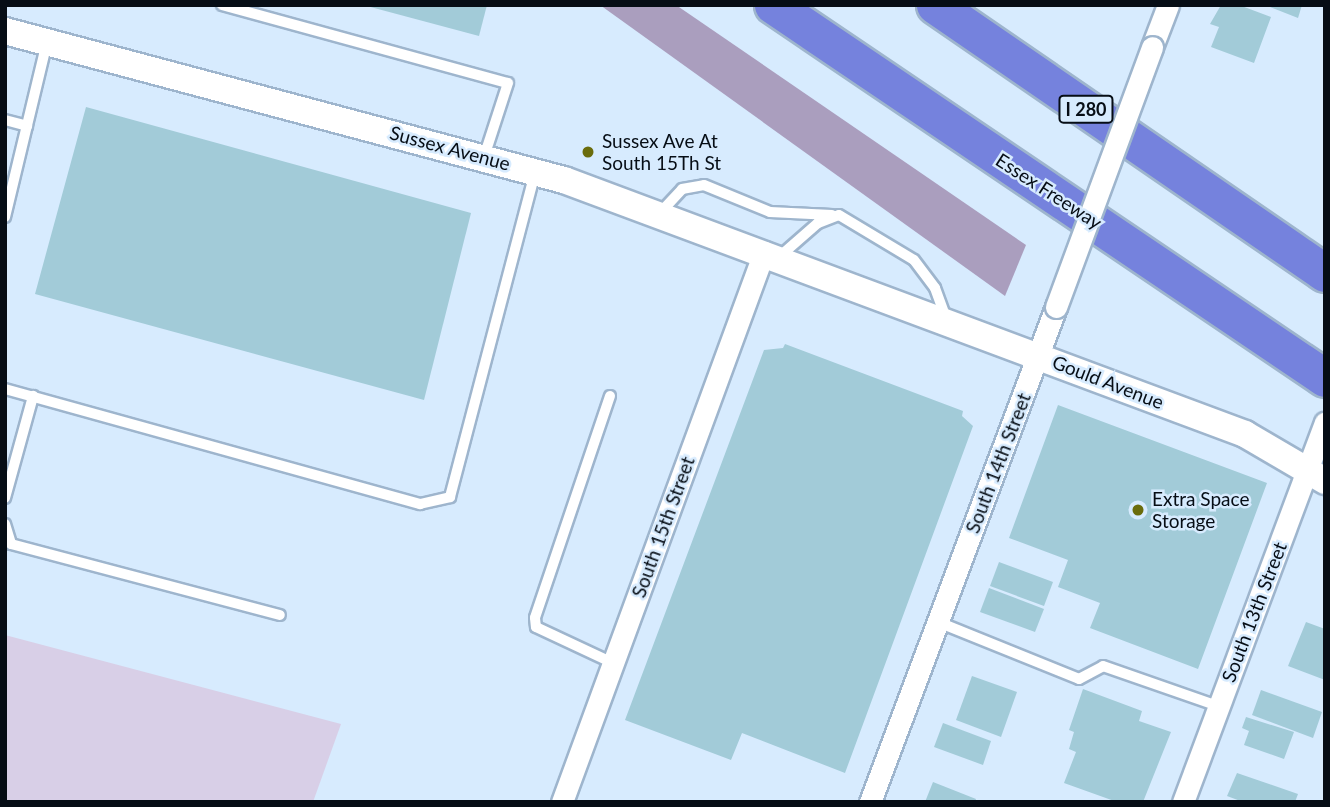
<!DOCTYPE html>
<html>
<head>
<meta charset="utf-8">
<style>
  body { margin:0 }
  #map { position:relative; width:1330px; height:807px; overflow:hidden; background:#d7ebfe; font-family:Lato,sans-serif }
  div>[style] { position:absolute }
  [style*='--x'] { left:calc(var(--x)*1px); top:calc(var(--y)*1px); width:calc(var(--w)*1px); rotate:calc(var(--a)*1deg) }
  .green>* { inset:0; background:#d8cfe7 }
  .forest>* { inset:0; background:#aa9ebe }
  .building>* { inset:0; background:#a2cbd8 }
  .roads { filter:drop-shadow(2px 0 #9eb5cd) drop-shadow(-2px 0 #9eb5cd) drop-shadow(0 2px #9eb5cd) drop-shadow(0 -2px #9eb5cd) }
  .service>* { height:10px; margin:-5px; padding:0 5px; transform-origin:5px; border-radius:5px; background:#fff }
  .minor>* { height:21px; margin:-10.5px; padding:0 10.5px; transform-origin:10.5px; border-radius:10.5px; background:#fff }
  .tertiary>* { height:26px; margin:-13px; padding:0 13px; transform-origin:13px; border-radius:13px; background:#fff }
  .motorway>* { height:37px; margin:-18.5px; padding:0 18.5px; transform-origin:18.5px; border-radius:18.5px; background:#7582dd }
  .bridges { filter:drop-shadow(2px 0 #9eb5cd) drop-shadow(-2px 0 #9eb5cd) drop-shadow(0 2px #9eb5cd) drop-shadow(0 -2px #9eb5cd) }
  .minor-bridge>* { height:21px; margin:-10.5px; padding:0 10.5px; transform-origin:10.5px; border-radius:10.5px; background:#fff }
  .dots>* { width:19px; height:19px; translate:-50% -50%; box-sizing:border-box; border:4px solid #d7ebfe; border-radius:50% }
  span { translate:-50% -50%; white-space:nowrap; text-align:center; line-height:1.15; -webkit-text-stroke:5px #d7ebfe; paint-order:stroke }
  .shield-label span { padding:2px 5px; background:#d7ebfe; border:2px solid; border-radius:5px; -webkit-text-stroke-width:0 }
  .shield-label { font-size:18px; color:#060d15; font-weight:700 }
  .poi-label { font-size:19px; color:#060d15 }
  .left { translate:0 -50%; text-align:left }
  .street-label { font-size:19px; color:#060d15 }
  .frame { position:absolute; inset:0; border:7px solid #060d15; pointer-events:none }
</style>
</head>
<body>
<div id="map">
  <div class="green">
    <i style="clip-path:polygon(5px 635px,341px 724px,313px 802px,5px 802px)"></i>
  </div>
  <div class="forest">
    <i style="clip-path:polygon(600px 5px,676px 5px,1026px 245px,1005px 296px)"></i>
  </div>
  <div class="building">
    <i style="clip-path:polygon(363px 5px,487px 5px,479px 36px)"></i>
    <i style="clip-path:polygon(1221px 5px,1239px 5px,1271px 17px,1254px 63px,1211px 47px,1219px 27px,1210px 24px)"></i>
    <i style="clip-path:polygon(1265px 5px,1302px 5px,1298px 18px)"></i>
    <i style="clip-path:polygon(86px 107px,471px 213px,424px 400px,35px 294px)"></i>
    <i style="clip-path:polygon(785px 344px,963px 411px,962px 416px,973px 426px,845px 773px,742px 733px,731px 760px,625px 720px,764px 350px,783px 348px)"></i>
    <i style="clip-path:polygon(1058px 405px,1267px 483px,1198px 669px,1090px 628px,1100px 603px,1058px 587px,1068px 560px,1009px 538px)"></i>
    <i style="clip-path:polygon(999px 562px,1053px 582px,1044px 606px,990px 586px)"></i>
    <i style="clip-path:polygon(989px 588px,1044px 609px,1035px 632px,980px 612px)"></i>
    <i style="clip-path:polygon(1306px 622px,1325px 629px,1325px 680px,1288px 666px)"></i>
    <i style="clip-path:polygon(972px 676px,1017px 692px,1001px 737px,956px 720px)"></i>
    <i style="clip-path:polygon(1083px 689px,1142px 711px,1139px 721px,1171px 732px,1143px 802px,1117px 802px,1064px 783px,1076px 752px,1069px 749px,1074px 732px,1069px 730px)"></i>
    <i style="clip-path:polygon(1261px 690px,1322px 712px,1313px 738px,1252px 715px)"></i>
    <i style="clip-path:polygon(1246px 717px,1294px 732px,1284px 759px,1244px 745px,1249px 731px,1242px 728px)"></i>
    <i style="clip-path:polygon(943px 723px,991px 741px,983px 765px,934px 747px)"></i>
    <i style="clip-path:polygon(1237px 773px,1298px 794px,1295px 802px,1243px 802px,1227px 796px)"></i>
    <i style="clip-path:polygon(933px 782px,976px 799px,975px 802px,925px 802px)"></i>
  </div>
  <div class="roads">
    <div class="service">
      <i style="--x:222;--y:5;--w:296;--a:15.3"></i>
      <i style="--x:508;--y:83;--w:78;--a:108"></i>
      <i style="--x:5;--y:120;--w:23;--a:15"></i>
      <i style="--x:659;--y:214;--w:34;--a:-47"></i>
      <i style="--x:682;--y:189;--w:22;--a:-10"></i>
      <i style="--x:704;--y:185;--w:71;--a:22.2"></i>
      <i style="--x:770;--y:212;--w:62;--a:2.8"></i>
      <i style="--x:5;--y:217;--w:180;--a:-76.5"></i>
      <i style="--x:779;--y:257;--w:52;--a:-41.1"></i>
      <i style="--x:818;--y:223;--w:22;--a:-21"></i>
      <i style="--x:839;--y:215;--w:87;--a:31"></i>
      <i style="--x:914;--y:260;--w:35;--a:53"></i>
      <i style="--x:935;--y:288;--w:32;--a:70"></i>
      <i style="--x:5;--y:389;--w:431;--a:15.5"></i>
      <i style="--x:420;--y:504;--w:31;--a:-13"></i>
      <i style="--x:450;--y:497;--w:334;--a:-75.3"></i>
      <i style="--x:610;--y:396;--w:234;--a:108.7"></i>
      <i style="--x:535;--y:618;--w:9;--a:84"></i>
      <i style="--x:536;--y:627;--w:85;--a:25.1"></i>
      <i style="--x:5;--y:498;--w:106;--a:-74.6"></i>
      <i style="--x:5;--y:524;--w:21;--a:73"></i>
      <i style="--x:11;--y:544;--w:278;--a:14.8"></i>
      <i style="--x:938;--y:622;--w:152;--a:22"></i>
      <i style="--x:1079;--y:679;--w:27;--a:-28"></i>
      <i style="--x:1103;--y:666;--w:122;--a:19.2"></i>
    </div>
    <div class="minor">
      <i style="--x:1152;--y:47;--w:45;--a:-69.1"></i>
      <i style="--x:562;--y:802;--w:586;--a:-69.83"></i>
      <i style="--x:870;--y:802;--w:529;--a:-69.41"></i>
      <i style="--x:1183;--y:802;--w:405;--a:-69.5"></i>
    </div>
    <div class="tertiary">
      <i style="--x:5;--y:31;--w:579;--a:14.93"></i>
      <i style="--x:564;--y:180;--w:727;--a:20.45"></i>
      <i style="--x:1245;--y:434;--w:93;--a:30.4"></i>
    </div>
    <div class="motorway">
      <i style="--x:773;--y:5;--w:666;--a:34.05"></i>
      <i style="--x:935;--y:5;--w:473;--a:34.5"></i>
    </div>
  </div>
  <div class="bridges">
    <div class="minor-bridge">
      <i style="--x:1056;--y:307;--w:277;--a:-69.7"></i>
    </div>
  </div>
  <div class="dots">
    <i style="left:588px;top:152px;background:#6a6c0c"></i>
    <i style="left:1138px;top:510px;background:#6a6c0c"></i>
  </div>
  <div class="shield-label">
    <span style="left:1086px;top:109px">I 280</span>
  </div>
  <div class="poi-label">
    <span class="left" style="left:602px;top:152px">Sussex Ave At<br>South 15Th St</span>
    <span class="left" style="left:1152px;top:510px">Extra Space<br>Storage</span>
  </div>
  <div class="street-label">
    <span style="left:450px;top:148px;rotate:15deg">Sussex Avenue</span>
    <span style="left:1049px;top:191px;rotate:33deg">Essex Freeway</span>
    <span style="left:1108px;top:382px;rotate:21deg">Gould Avenue</span>
    <span style="left:998px;top:463px;rotate:-69deg">South 14th Street</span>
    <span style="left:663px;top:527px;rotate:-70deg">South 15th Street</span>
    <span style="left:1254px;top:612px;rotate:-69deg">South 13th Street</span>
  </div>
  <div class="frame"></div>
</div>
</body>
</html>
